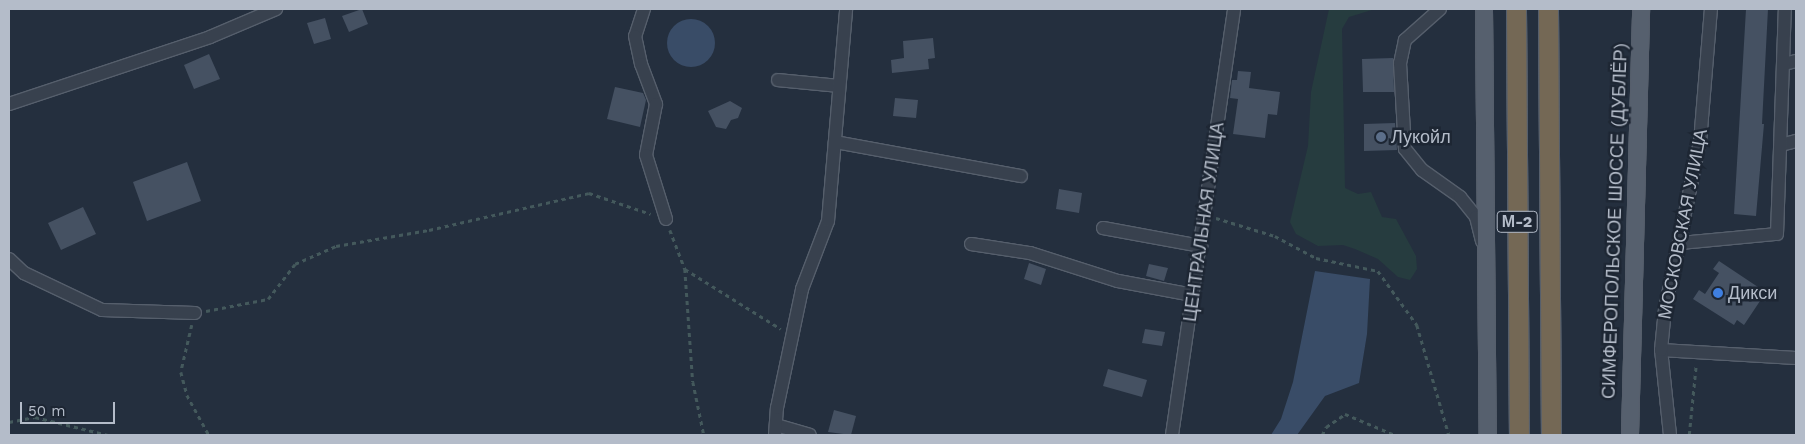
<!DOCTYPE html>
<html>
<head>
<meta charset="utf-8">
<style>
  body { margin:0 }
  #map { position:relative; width:1805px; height:444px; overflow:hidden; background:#242f3e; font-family:"Work Sans",sans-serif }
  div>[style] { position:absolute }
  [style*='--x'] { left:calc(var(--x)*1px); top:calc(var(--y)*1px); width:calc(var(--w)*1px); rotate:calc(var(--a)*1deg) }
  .green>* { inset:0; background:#263c3f }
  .water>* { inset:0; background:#394c67 }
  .round { border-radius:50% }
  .building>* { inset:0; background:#455162 }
  .path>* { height:2.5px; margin-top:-1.25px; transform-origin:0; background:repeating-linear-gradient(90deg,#44595c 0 4px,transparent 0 8px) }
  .roads { filter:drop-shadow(1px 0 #565f6c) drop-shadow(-1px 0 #565f6c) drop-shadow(0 1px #565f6c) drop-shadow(0 -1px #565f6c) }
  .minor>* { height:12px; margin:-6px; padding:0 6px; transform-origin:6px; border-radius:6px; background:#38414e }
  .major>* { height:16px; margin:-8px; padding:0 8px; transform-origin:8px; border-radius:8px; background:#56606e }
  .highway>* { height:19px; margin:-9.5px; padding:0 9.5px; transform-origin:9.5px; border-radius:9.5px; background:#746855 }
  .dots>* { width:14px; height:14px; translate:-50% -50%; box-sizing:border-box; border:2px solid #1d2633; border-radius:50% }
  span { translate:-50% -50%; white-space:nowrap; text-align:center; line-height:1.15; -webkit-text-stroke:5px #1d2633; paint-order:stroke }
  .shield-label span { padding:1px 4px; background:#1d2633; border:1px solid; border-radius:4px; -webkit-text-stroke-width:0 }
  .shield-label { font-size:16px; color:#b4bcc9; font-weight:700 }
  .poi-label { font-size:18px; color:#b4bcc9 }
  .left { translate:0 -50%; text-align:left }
  .street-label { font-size:18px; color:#b4bcc9 }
  .frame { position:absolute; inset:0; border:10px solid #b4bcc9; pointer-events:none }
  .scale { position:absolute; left:20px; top:402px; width:95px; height:22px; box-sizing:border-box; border:2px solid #b4bcc9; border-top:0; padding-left:6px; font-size:15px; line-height:18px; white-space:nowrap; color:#b4bcc9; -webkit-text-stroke:4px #1d2633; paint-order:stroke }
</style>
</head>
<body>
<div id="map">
  <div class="green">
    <i style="clip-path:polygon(1329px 9px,1375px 9px,1349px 17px,1342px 29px,1345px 188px,1358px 194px,1371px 192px,1382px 217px,1396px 219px,1416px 256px,1417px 269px,1410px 280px,1398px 277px,1378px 259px,1355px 249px,1343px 245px,1318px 246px,1296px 234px,1290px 222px,1308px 146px,1311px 92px)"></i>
  </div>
  <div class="water">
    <i class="round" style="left:667px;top:19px;width:48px;height:48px"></i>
    <i style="clip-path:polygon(1315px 271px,1370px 279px,1367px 334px,1359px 383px,1325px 396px,1297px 435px,1271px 435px,1281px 419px,1293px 382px)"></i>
  </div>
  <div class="building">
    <i style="clip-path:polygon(362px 9px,368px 24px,349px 32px,342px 16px)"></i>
    <i style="clip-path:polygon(1746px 9px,1768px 9px,1762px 124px,1764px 124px,1756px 216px,1734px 214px)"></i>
    <i style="clip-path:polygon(325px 18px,331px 39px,314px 44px,307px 23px)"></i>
    <i style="clip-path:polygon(933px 38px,935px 58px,928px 59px,929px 69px,892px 73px,891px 60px,904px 58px,903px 41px)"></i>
    <i style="clip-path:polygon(209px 54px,220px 79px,194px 89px,184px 65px)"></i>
    <i style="clip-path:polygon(1393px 58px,1394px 92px,1363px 92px,1362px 59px)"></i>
    <i style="clip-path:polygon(1238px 71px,1251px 72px,1249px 88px,1280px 92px,1277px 115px,1268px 114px,1265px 138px,1233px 134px,1238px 99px,1230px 98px,1232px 80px,1237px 80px)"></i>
    <i style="clip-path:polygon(615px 87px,643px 93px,646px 100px,640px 127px,607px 119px)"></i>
    <i style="clip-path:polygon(895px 98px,918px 100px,916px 118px,893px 116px)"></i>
    <i style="clip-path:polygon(730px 101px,742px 108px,738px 118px,731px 120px,726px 129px,716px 127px,708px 111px)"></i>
    <i style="clip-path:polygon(1395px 123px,1397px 150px,1364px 151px,1364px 124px)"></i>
    <i style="clip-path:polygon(187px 162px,201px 201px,147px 221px,133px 182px)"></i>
    <i style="clip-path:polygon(1059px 189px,1082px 193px,1079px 213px,1056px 209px)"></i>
    <i style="clip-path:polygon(83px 207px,96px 234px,61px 250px,48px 223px)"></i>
    <i style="clip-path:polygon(1719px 261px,1758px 287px,1754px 293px,1762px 298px,1744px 325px,1737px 320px,1734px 325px,1693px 299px,1699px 290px,1705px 294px,1719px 273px,1713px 269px)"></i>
    <i style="clip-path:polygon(1029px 263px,1046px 269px,1041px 285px,1024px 279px)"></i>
    <i style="clip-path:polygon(1149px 264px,1168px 268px,1164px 281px,1146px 276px)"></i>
    <i style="clip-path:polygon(1145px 329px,1165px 332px,1162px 346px,1142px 343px)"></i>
    <i style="clip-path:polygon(1108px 369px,1147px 380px,1142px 397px,1103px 386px)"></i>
    <i style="clip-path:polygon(834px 410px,856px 416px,851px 435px,828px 432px)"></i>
  </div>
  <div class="path">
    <i style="--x:1216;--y:218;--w:62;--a:17"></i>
    <i style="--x:1275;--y:236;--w:47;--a:28.2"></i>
    <i style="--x:1316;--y:258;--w:63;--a:11.8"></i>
    <i style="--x:1378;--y:271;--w:67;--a:54.2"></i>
    <i style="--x:1417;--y:325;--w:115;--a:73.8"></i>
    <i style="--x:670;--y:230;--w:42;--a:69"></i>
    <i style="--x:685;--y:269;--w:113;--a:86"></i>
    <i style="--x:693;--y:382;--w:54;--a:78.3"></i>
    <i style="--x:685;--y:269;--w:113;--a:32"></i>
    <i style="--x:206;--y:311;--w:63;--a:-11"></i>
    <i style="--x:268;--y:299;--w:44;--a:-52.4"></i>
    <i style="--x:295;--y:264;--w:45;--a:-23.7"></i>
    <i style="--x:336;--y:246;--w:94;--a:-9.8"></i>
    <i style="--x:429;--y:230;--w:164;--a:-13"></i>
    <i style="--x:589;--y:193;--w:65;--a:18.7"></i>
    <i style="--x:192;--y:325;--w:48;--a:103.2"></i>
    <i style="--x:181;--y:372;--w:24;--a:75"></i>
    <i style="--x:187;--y:395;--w:46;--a:61.2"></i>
    <i style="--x:9;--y:422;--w:26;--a:-11"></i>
    <i style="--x:35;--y:417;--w:75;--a:13.9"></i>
    <i style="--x:1322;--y:435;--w:9;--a:-63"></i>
    <i style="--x:1326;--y:427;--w:23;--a:-34"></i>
    <i style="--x:1345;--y:414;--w:54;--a:22.8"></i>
    <i style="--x:1689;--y:435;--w:70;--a:-84.3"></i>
  </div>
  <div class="roads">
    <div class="minor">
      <i style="--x:644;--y:9;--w:28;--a:108"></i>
      <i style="--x:635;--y:36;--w:29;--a:78"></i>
      <i style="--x:641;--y:64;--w:43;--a:69.4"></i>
      <i style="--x:656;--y:104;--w:52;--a:101.1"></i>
      <i style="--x:646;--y:155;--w:67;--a:72.6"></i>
      <i style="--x:1440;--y:9;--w:47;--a:138.5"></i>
      <i style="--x:1405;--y:40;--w:24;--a:102"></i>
      <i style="--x:1400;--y:63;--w:86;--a:86.7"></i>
      <i style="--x:1405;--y:149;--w:27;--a:51"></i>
      <i style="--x:1422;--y:170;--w:47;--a:35.4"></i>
      <i style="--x:1460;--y:197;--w:26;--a:51"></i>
      <i style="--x:1476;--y:217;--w:25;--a:76"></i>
      <i style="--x:1784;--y:64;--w:12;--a:-14"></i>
      <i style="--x:778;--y:80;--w:61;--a:5.6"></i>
      <i style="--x:9;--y:104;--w:212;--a:-18.4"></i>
      <i style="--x:210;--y:37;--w:72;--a:-23"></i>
      <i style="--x:835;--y:142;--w:189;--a:10.4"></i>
      <i style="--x:1781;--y:145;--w:16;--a:-15"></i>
      <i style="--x:1103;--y:228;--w:100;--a:10.4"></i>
      <i style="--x:1681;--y:243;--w:96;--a:-5.4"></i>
      <i style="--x:1777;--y:234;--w:225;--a:-88"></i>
      <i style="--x:971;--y:244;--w:60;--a:8.7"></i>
      <i style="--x:1030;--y:253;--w:92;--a:17.7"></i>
      <i style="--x:1118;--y:281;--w:76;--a:10.6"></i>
      <i style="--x:9;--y:259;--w:21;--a:43"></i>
      <i style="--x:24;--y:273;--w:86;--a:25.4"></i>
      <i style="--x:102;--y:310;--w:93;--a:1.8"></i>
      <i style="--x:1661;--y:350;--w:135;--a:3.4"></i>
      <i style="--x:776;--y:425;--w:35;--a:16"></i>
      <i style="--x:775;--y:435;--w:27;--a:-86"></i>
      <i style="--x:777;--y:408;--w:122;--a:-78.1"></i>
      <i style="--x:802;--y:289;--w:73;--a:-69.1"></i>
      <i style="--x:828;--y:221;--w:213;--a:-85.1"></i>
      <i style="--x:1172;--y:435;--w:430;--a:-81.7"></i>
      <i style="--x:1670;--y:435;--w:85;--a:-96"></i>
      <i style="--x:1661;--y:350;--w:41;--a:-84.4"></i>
      <i style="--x:1665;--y:309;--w:171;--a:-78.2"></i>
      <i style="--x:1700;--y:142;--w:133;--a:-85.3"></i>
    </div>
    <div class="major">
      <i style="--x:1484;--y:9;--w:426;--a:89.5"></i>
      <i style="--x:1630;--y:435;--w:426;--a:-88.5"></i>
    </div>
    <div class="highway">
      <i style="--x:1516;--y:9;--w:426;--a:89.6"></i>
      <i style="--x:1548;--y:9;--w:426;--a:89.6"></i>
    </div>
  </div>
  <div class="dots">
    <i style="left:1381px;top:137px;background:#5c6f8a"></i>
    <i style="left:1718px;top:293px;background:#3f7fe0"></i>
  </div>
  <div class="shield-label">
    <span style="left:1517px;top:222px">М-2</span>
  </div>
  <div class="poi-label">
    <span class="left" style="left:1391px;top:137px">Лукойл</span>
    <span class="left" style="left:1728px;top:293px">Дикси</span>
  </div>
  <div class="street-label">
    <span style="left:1615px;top:221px;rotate:-88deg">СИМФЕРОПОЛЬСКОЕ ШОССЕ (ДУБЛЁР)</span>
    <span style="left:1204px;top:222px;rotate:-82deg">ЦЕНТРАЛЬНАЯ УЛИЦА</span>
    <span style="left:1683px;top:224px;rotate:-79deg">МОСКОВСКАЯ УЛИЦА</span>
  </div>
  <div class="frame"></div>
  <div class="scale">50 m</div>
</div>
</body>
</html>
